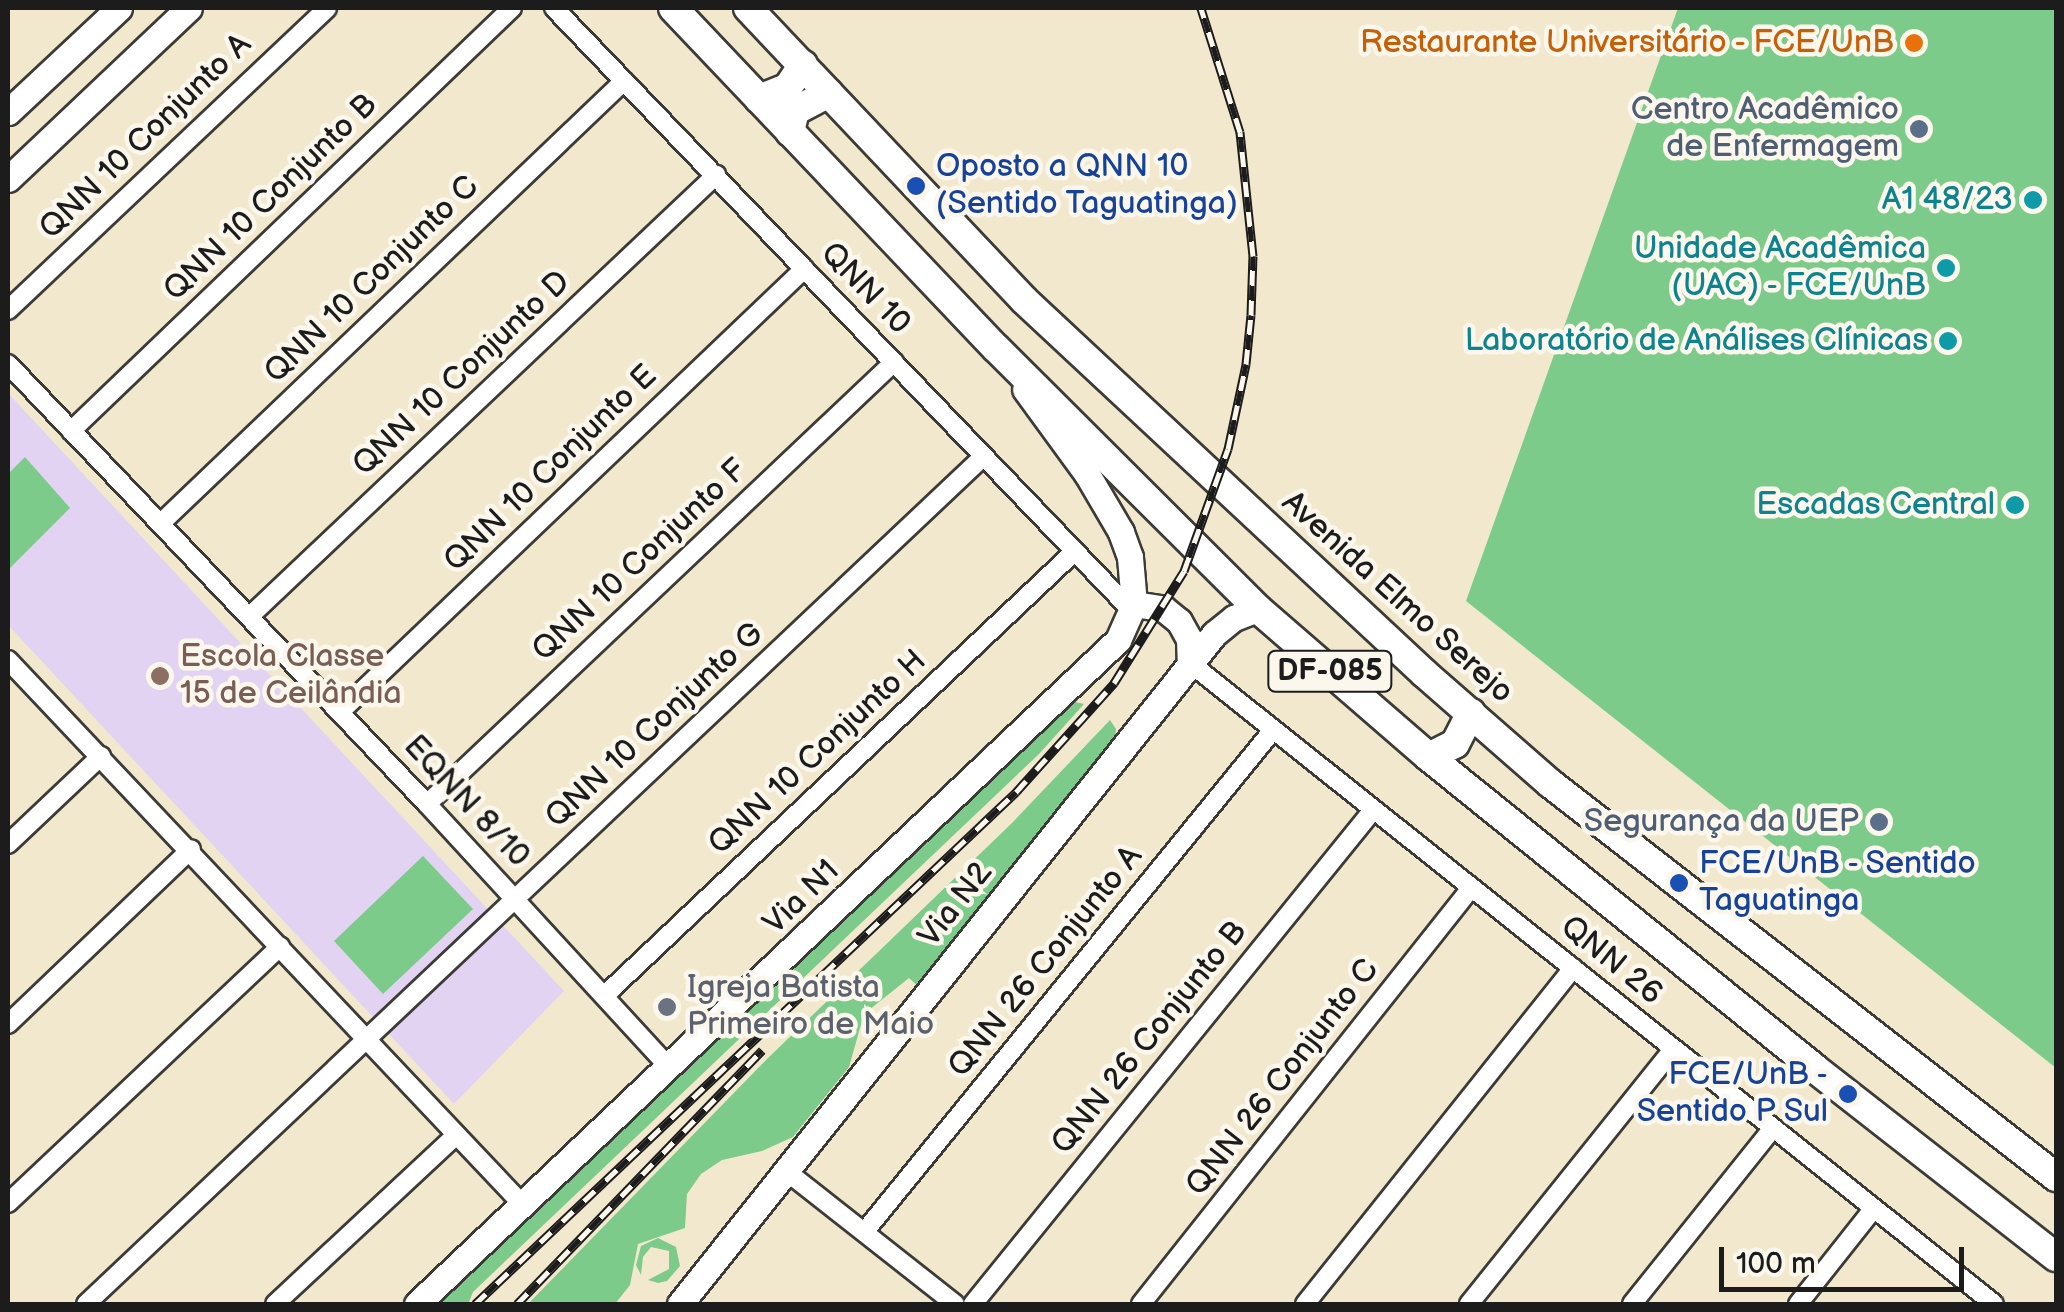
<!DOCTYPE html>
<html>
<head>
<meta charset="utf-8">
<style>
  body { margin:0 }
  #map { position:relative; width:2064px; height:1312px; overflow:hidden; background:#f2e8ce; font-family:"Balsamiq Sans",sans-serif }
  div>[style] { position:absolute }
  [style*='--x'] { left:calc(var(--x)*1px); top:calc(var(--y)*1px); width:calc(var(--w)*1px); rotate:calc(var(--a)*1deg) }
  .built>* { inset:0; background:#e3d3f2 }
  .green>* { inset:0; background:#7dcb8a }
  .roads { filter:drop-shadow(2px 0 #3c3b37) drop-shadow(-2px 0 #3c3b37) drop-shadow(0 2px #3c3b37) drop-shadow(0 -2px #3c3b37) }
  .street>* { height:18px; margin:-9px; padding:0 9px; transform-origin:9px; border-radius:9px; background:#fff }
  .secondary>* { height:25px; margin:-12.5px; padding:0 12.5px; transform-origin:12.5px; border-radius:12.5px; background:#fff }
  .primary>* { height:28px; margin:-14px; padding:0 14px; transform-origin:14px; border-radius:14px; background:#fff }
  .rail>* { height:9px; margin-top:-4.5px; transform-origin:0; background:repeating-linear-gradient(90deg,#fbf7ec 0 15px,#1c1c1c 0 30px); box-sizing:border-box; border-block:2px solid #1c1c1c }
  .dots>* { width:28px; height:28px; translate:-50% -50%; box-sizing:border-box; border:5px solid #fbf7ec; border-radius:50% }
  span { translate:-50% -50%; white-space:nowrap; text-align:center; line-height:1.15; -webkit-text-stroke:9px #fbf7ec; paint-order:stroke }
  .shield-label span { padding:2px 8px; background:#fbf7ec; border:2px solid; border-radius:8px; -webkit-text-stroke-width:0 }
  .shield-label { font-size:30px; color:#1c1c1c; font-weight:700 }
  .food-label { font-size:32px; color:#c56008 }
  .right { translate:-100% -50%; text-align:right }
  .service-label { font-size:32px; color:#4e5e75 }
  .street-label { font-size:32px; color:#1c1c1c }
  .transit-label { font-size:32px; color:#164399 }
  .left { translate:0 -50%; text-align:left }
  .culture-label { font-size:32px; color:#0d838f }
  .education-label { font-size:32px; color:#785e54 }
  .worship-label { font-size:32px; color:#5b616d }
  .frame { position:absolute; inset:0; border:10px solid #1c1c1c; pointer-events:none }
  .scale { position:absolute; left:1719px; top:1247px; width:245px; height:45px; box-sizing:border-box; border:5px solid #1c1c1c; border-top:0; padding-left:12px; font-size:30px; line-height:35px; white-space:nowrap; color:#1c1c1c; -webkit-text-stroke:8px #fbf7ec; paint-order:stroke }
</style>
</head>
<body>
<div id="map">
  <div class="built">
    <i style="clip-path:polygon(8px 393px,564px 991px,454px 1104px,8px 625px)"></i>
  </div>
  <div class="green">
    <i style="clip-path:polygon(1678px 8px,2056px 8px,2056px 1068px,1466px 601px)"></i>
    <i style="clip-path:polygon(25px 457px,70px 508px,8px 570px,8px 474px)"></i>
    <i style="clip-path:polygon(1071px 701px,1084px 704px,1039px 754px,473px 1292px,469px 1302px,439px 1304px,577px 1172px,575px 1168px)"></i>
    <i style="clip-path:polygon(1110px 720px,1116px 729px,1115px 740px,920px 988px,909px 978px,864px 1014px,849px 1067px,793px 1137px,762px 1151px,722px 1160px,701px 1174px,687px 1194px,685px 1228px,638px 1244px,630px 1285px,615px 1304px,528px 1304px,768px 1058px,1012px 823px)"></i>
    <i style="clip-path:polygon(423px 856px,473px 909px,383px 994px,334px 941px)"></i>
    <i style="clip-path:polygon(658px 1238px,676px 1247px,680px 1266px,667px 1281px,658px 1283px,648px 1280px,669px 1269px,669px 1251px,651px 1247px,643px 1257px,641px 1275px,636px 1265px,641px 1246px)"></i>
  </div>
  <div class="roads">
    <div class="street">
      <i style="--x:554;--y:8;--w:835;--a:46.21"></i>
      <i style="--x:8;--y:310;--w:439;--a:-43.4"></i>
      <i style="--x:8;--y:364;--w:608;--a:46.4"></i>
      <i style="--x:427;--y:804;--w:359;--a:47.4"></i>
      <i style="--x:71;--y:431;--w:611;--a:-43.81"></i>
      <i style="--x:161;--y:523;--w:640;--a:-43.67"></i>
      <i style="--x:250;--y:616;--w:642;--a:-43.42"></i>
      <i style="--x:8;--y:660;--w:748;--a:46.62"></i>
      <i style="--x:1190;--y:663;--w:1028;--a:38.56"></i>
      <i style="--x:340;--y:712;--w:642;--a:-43.67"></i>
      <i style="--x:427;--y:804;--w:643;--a:-43.42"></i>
      <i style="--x:8;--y:844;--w:128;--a:-43.4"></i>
      <i style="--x:604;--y:996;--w:647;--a:-43.37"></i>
      <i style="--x:8;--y:1024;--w:253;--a:-43.7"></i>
      <i style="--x:786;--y:1171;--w:215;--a:38.2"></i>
      <i style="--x:8;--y:1203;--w:374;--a:-43.3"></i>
      <i style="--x:865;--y:1231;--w:646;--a:-50.84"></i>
      <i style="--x:86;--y:1304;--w:1235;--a:-43.36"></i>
      <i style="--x:275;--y:1304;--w:248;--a:-43"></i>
      <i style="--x:973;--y:1304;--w:636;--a:-51"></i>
      <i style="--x:1141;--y:1304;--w:531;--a:-51.58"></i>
      <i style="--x:1305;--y:1304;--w:430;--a:-51.4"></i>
      <i style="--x:1469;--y:1304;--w:327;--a:-51.3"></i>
      <i style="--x:1632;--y:1304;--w:224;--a:-51.3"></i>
      <i style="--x:1798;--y:1304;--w:122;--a:-51.6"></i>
    </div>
    <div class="secondary">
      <i style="--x:8;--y:112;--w:152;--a:-43.1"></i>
      <i style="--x:8;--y:179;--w:249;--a:-43.4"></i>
      <i style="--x:1134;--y:604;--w:30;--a:9"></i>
      <i style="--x:1164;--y:609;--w:19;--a:39"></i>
      <i style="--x:1179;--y:621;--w:21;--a:61"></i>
      <i style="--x:1189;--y:639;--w:24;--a:88"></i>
      <i style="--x:417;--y:1304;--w:966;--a:-43.45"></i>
      <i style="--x:1118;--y:640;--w:39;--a:-66"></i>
      <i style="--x:1134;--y:604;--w:47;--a:-94.9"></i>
      <i style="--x:1130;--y:557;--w:27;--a:-110"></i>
      <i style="--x:1121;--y:532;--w:67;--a:-120.4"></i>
      <i style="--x:1087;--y:474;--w:105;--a:-126.1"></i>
      <i style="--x:680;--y:1304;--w:857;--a:-51.44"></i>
      <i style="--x:1214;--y:634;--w:26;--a:-39"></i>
      <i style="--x:1234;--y:618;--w:26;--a:-21"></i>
    </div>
    <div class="primary">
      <i style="--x:673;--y:8;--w:469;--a:46.5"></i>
      <i style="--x:996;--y:348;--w:370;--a:44.9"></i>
      <i style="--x:1258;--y:609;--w:226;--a:40.9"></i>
      <i style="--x:1429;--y:757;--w:495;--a:38.9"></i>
      <i style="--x:1814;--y:1068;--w:307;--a:38"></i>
      <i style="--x:748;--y:8;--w:402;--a:46.6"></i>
      <i style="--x:1024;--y:300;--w:547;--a:43"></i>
      <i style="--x:1424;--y:673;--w:169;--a:41.2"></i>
      <i style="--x:1551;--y:784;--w:640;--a:37.89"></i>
      <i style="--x:759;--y:99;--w:31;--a:-22"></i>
      <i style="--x:788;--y:87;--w:27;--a:-56"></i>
      <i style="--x:790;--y:132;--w:22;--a:-77"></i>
      <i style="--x:795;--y:111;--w:38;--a:-28"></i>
      <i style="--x:1429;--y:757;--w:29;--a:-27"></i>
      <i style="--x:1455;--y:744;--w:35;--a:-63"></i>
    </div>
  </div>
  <div class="rail">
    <i style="--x:475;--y:1304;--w:745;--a:-43.42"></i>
    <i style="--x:1016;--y:792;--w:147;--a:-48"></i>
    <i style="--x:1114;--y:683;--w:132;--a:-58"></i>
    <i style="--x:1184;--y:571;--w:130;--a:-70.2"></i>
    <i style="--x:1228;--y:449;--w:87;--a:-78"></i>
    <i style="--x:1246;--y:364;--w:49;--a:-84.2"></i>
    <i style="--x:1251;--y:315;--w:59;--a:-88.1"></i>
    <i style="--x:1253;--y:256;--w:125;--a:-96"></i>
    <i style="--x:1240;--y:132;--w:130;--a:-107.5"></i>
    <i style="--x:517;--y:1304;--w:353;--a:-46"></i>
  </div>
  <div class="dots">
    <i style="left:1914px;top:43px;background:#e8710a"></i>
    <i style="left:1919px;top:129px;background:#5c6f8a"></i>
    <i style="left:916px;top:186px;background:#1a4fb4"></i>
    <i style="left:2033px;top:200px;background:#0f9aa8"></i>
    <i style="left:1946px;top:268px;background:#0f9aa8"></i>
    <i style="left:1948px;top:341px;background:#0f9aa8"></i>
    <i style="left:2015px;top:505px;background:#0f9aa8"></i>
    <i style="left:160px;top:676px;background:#8d6e63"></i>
    <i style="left:1879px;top:822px;background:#5c6f8a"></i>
    <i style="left:1679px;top:883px;background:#1a4fb4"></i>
    <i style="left:667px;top:1007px;background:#6b7280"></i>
    <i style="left:1848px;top:1094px;background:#1a4fb4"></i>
  </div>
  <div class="shield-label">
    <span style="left:1330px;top:671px">DF-085</span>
  </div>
  <div class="food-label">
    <span class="right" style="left:1894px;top:43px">Restaurante Universitário - FCE/UnB</span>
  </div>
  <div class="service-label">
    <span class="right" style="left:1899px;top:129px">Centro Acadêmico<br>de Enfermagem</span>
    <span class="right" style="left:1859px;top:822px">Segurança da UEP</span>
  </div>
  <div class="street-label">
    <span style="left:146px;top:137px;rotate:-44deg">QNN 10 Conjunto A</span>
    <span style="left:271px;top:198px;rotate:-44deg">QNN 10 Conjunto B</span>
    <span style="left:372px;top:280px;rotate:-44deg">QNN 10 Conjunto C</span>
    <span style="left:865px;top:289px;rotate:46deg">QNN 10</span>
    <span style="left:462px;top:374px;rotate:-43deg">QNN 10 Conjunto D</span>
    <span style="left:551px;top:469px;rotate:-44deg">QNN 10 Conjunto E</span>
    <span style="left:640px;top:561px;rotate:-43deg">QNN 10 Conjunto F</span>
    <span style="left:1397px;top:598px;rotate:42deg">Avenida Elmo Serejo</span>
    <span style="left:655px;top:726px;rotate:-43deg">QNN 10 Conjunto G</span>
    <span style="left:818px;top:753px;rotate:-43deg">QNN 10 Conjunto H</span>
    <span style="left:466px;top:802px;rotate:47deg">EQNN 8/10</span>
    <span style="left:802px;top:898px;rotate:-44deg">Via N1</span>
    <span style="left:956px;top:905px;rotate:-52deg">Via N2</span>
    <span style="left:1611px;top:961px;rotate:39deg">QNN 26</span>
    <span style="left:1046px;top:962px;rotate:-51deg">QNN 26 Conjunto A</span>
    <span style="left:1150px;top:1038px;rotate:-51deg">QNN 26 Conjunto B</span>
    <span style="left:1283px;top:1078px;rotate:-52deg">QNN 26 Conjunto C</span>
  </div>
  <div class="transit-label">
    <span class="left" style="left:936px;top:186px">Oposto a QNN 10<br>(Sentido Taguatinga)</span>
    <span class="left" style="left:1699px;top:883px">FCE/UnB - Sentido<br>Taguatinga</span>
    <span class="right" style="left:1828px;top:1094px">FCE/UnB -<br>Sentido P Sul</span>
  </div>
  <div class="culture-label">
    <span class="right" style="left:2013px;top:200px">A1 48/23</span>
    <span class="right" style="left:1926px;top:268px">Unidade Acadêmica<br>(UAC) - FCE/UnB</span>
    <span class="right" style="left:1928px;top:341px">Laboratório de Análises Clínicas</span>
    <span class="right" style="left:1995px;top:505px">Escadas Central</span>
  </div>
  <div class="education-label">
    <span class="left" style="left:180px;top:676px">Escola Classe<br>15 de Ceilândia</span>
  </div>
  <div class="worship-label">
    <span class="left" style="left:687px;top:1007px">Igreja Batista<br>Primeiro de Maio</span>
  </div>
  <div class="frame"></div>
  <div class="scale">100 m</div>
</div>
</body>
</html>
